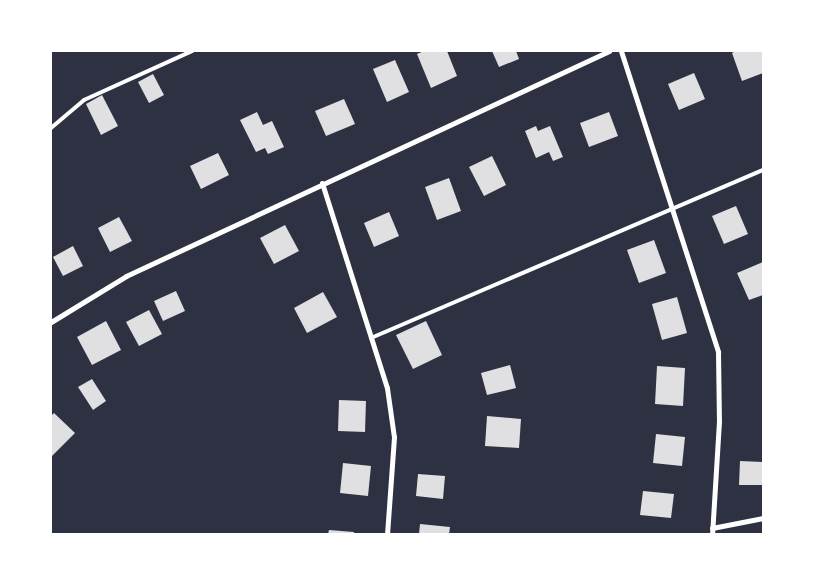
<!DOCTYPE html>
<html>
<head>
<meta charset="utf-8">
<style>
  body { margin:0 }
  #map { position:relative; width:814px; height:585px; overflow:hidden; background:#2d3142; font-family:Roboto,sans-serif }
  div>[style] { position:absolute }
  [style*='--x'] { left:calc(var(--x)*1px); top:calc(var(--y)*1px); width:calc(var(--w)*1px); rotate:calc(var(--a)*1deg) }
  .building>* { inset:0; background:#e0e0e3 }
  .service>* { height:4px; margin:-2px; padding:0 2px; transform-origin:2px; border-radius:2px; background:#fff }
  .minor>* { height:5px; margin:-2.5px; padding:0 2.5px; transform-origin:2.5px; border-radius:2.5px; background:#fff }
  span { translate:-50% -50%; white-space:nowrap; text-align:center; line-height:1.15; -webkit-text-stroke:5px #fff; paint-order:stroke }
  .frame { position:absolute; inset:0; border:52px solid #fff; pointer-events:none }
</style>
</head>
<body>
<div id="map">
  <div class="building">
    <i style="clip-path:polygon(424px 51px,447px 51px,457px 76px,431px 88px,417px 54px)"></i>
    <i style="clip-path:polygon(492px 51px,516px 51px,519px 59px,499px 67px)"></i>
    <i style="clip-path:polygon(736px 51px,763px 51px,763px 73px,742px 81px,732px 53px)"></i>
    <i style="clip-path:polygon(395px 60px,409px 92px,387px 102px,373px 69px)"></i>
    <i style="clip-path:polygon(694px 73px,705px 99px,679px 110px,668px 84px)"></i>
    <i style="clip-path:polygon(153px 74px,164px 95px,149px 103px,138px 82px)"></i>
    <i style="clip-path:polygon(102px 95px,118px 126px,101px 135px,86px 104px)"></i>
    <i style="clip-path:polygon(344px 99px,355px 124px,326px 136px,315px 111px)"></i>
    <i style="clip-path:polygon(257px 112px,263px 125px,272px 121px,284px 147px,268px 154px,265px 148px,256px 152px,240px 120px)"></i>
    <i style="clip-path:polygon(609px 112px,618px 136px,589px 147px,580px 123px)"></i>
    <i style="clip-path:polygon(536px 126px,538px 131px,550px 126px,563px 157px,553px 161px,549px 152px,536px 158px,525px 131px)"></i>
    <i style="clip-path:polygon(218px 153px,229px 175px,201px 189px,190px 166px)"></i>
    <i style="clip-path:polygon(492px 156px,506px 185px,484px 196px,469px 167px)"></i>
    <i style="clip-path:polygon(449px 178px,461px 211px,437px 220px,425px 187px)"></i>
    <i style="clip-path:polygon(736px 206px,748px 234px,724px 244px,712px 216px)"></i>
    <i style="clip-path:polygon(389px 212px,399px 236px,374px 247px,364px 223px)"></i>
    <i style="clip-path:polygon(119px 217px,132px 241px,110px 252px,98px 228px)"></i>
    <i style="clip-path:polygon(285px 225px,299px 251px,274px 264px,260px 238px)"></i>
    <i style="clip-path:polygon(654px 240px,666px 273px,639px 283px,627px 250px)"></i>
    <i style="clip-path:polygon(73px 246px,83px 266px,63px 276px,53px 257px)"></i>
    <i style="clip-path:polygon(763px 262px,763px 295px,749px 300px,737px 273px)"></i>
    <i style="clip-path:polygon(176px 291px,185px 311px,163px 321px,154px 301px)"></i>
    <i style="clip-path:polygon(323px 292px,337px 317px,307px 333px,294px 308px)"></i>
    <i style="clip-path:polygon(677px 297px,687px 333px,662px 340px,652px 304px)"></i>
    <i style="clip-path:polygon(149px 310px,162px 334px,139px 346px,126px 322px)"></i>
    <i style="clip-path:polygon(106px 321px,121px 350px,92px 365px,77px 337px)"></i>
    <i style="clip-path:polygon(426px 321px,442px 355px,413px 369px,396px 335px)"></i>
    <i style="clip-path:polygon(510px 365px,516px 388px,487px 395px,481px 373px)"></i>
    <i style="clip-path:polygon(657px 366px,685px 368px,683px 406px,655px 404px)"></i>
    <i style="clip-path:polygon(92px 379px,106px 401px,93px 410px,78px 387px)"></i>
    <i style="clip-path:polygon(339px 400px,366px 401px,365px 432px,338px 431px)"></i>
    <i style="clip-path:polygon(54px 413px,75px 433px,51px 457px,51px 416px)"></i>
    <i style="clip-path:polygon(487px 416px,521px 419px,519px 448px,485px 446px)"></i>
    <i style="clip-path:polygon(656px 434px,685px 437px,682px 466px,653px 463px)"></i>
    <i style="clip-path:polygon(740px 461px,763px 462px,763px 485px,739px 485px)"></i>
    <i style="clip-path:polygon(343px 463px,371px 466px,368px 496px,340px 493px)"></i>
    <i style="clip-path:polygon(418px 474px,445px 476px,443px 499px,416px 496px)"></i>
    <i style="clip-path:polygon(643px 491px,674px 494px,671px 518px,640px 515px)"></i>
    <i style="clip-path:polygon(420px 524px,450px 527px,449px 534px,419px 534px)"></i>
    <i style="clip-path:polygon(329px 530px,354px 532px,354px 534px,328px 534px)"></i>
  </div>
  <div class="service">
    <i style="--x:51;--y:128;--w:43;--a:-40.3"></i>
    <i style="--x:84;--y:100;--w:119;--a:-24.4"></i>
    <i style="--x:371;--y:338;--w:426;--a:-23.2"></i>
  </div>
  <div class="minor">
    <i style="--x:621;--y:51;--w:316;--a:72.1"></i>
    <i style="--x:718;--y:352;--w:69;--a:89.2"></i>
    <i style="--x:719;--y:421;--w:113;--a:93.5"></i>
    <i style="--x:322;--y:183;--w:215;--a:72.4"></i>
    <i style="--x:387;--y:388;--w:49;--a:81.9"></i>
    <i style="--x:394;--y:437;--w:97;--a:94.1"></i>
    <i style="--x:51;--y:322;--w:88;--a:-31.5"></i>
    <i style="--x:126;--y:276;--w:533;--a:-24.98"></i>
    <i style="--x:712;--y:528;--w:52;--a:-11.1"></i>
  </div>
  <div class="frame"></div>
</div>
</body>
</html>
